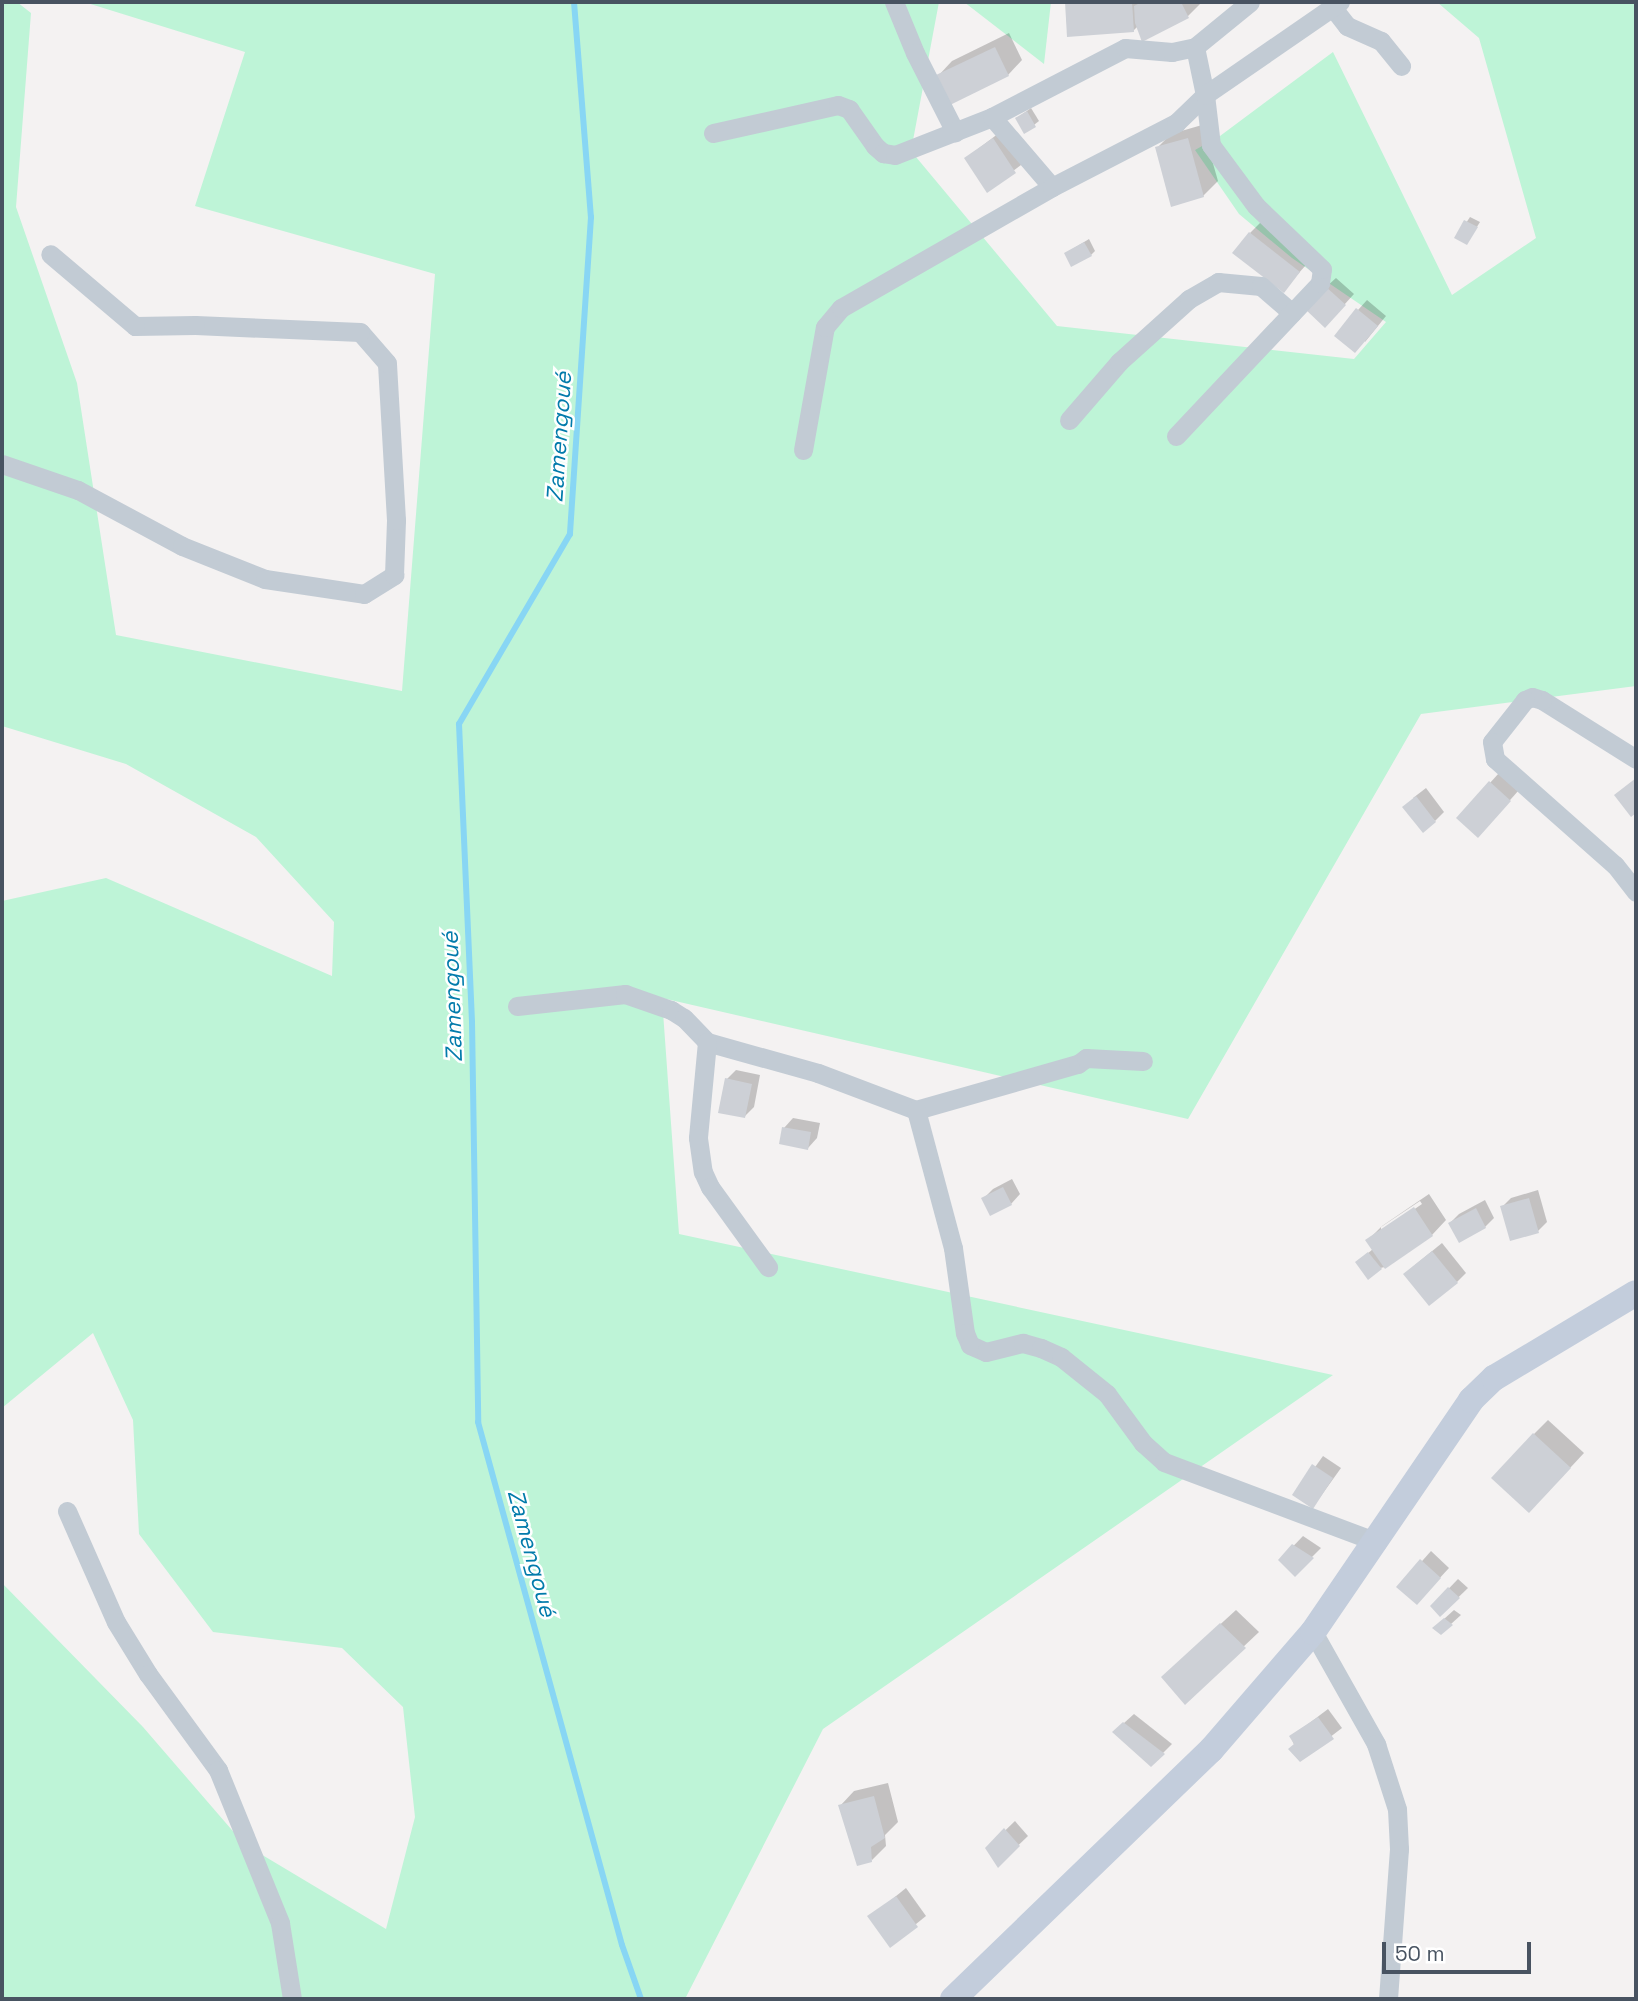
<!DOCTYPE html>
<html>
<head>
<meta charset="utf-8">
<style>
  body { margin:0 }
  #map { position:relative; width:1638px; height:2001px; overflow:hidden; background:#f4f2f2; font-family:"Space Grotesk",sans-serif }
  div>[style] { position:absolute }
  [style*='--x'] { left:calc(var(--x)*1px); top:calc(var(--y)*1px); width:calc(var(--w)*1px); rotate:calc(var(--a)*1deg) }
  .green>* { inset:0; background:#bef4d7 }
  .shadow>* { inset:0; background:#0003 }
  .stream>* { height:6px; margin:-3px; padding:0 3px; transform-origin:3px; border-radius:3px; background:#88d6f4 }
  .building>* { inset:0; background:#cdd0d6 }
  .street>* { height:19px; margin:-9.5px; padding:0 9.5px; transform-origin:9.5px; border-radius:9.5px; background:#c2cbd4 }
  .secondary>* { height:26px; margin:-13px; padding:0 13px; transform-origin:13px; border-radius:13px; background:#c3cddc }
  span { translate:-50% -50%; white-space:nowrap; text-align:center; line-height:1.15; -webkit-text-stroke:5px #fff; paint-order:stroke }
  .water-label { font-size:23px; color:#027bab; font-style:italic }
  .frame { position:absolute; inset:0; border:4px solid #485361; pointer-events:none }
  .scale { position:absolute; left:1382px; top:1942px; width:149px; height:32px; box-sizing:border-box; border:4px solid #485361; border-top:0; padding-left:9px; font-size:21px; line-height:24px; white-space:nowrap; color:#485361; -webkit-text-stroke:5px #fff; paint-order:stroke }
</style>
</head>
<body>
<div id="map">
  <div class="green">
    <i style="clip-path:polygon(2px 2px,17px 2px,31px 13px,16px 207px,77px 383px,116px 635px,402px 691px,435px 274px,195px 206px,245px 52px,84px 2px,939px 2px,911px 151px,1057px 326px,1354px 359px,1386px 322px,1292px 258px,1239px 214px,1195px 150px,1220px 136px,1333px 52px,1452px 295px,1536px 238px,1479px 38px,1437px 2px,1636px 2px,1636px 686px,1421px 714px,1188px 1119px,662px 998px,679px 1234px,1333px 1375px,823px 1729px,685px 1999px,2px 1999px,2px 1583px,143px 1727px,244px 1844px,386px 1929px,415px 1817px,403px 1707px,342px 1648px,213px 1632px,139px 1534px,133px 1420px,93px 1333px,2px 1408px,2px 901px,106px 878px,332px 976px,334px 922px,256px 837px,126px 764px,2px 726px)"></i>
    <i style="clip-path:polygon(964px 2px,1051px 2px,1044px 64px)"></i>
  </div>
  <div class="shadow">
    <i style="clip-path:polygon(1067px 2px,1202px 2px,1188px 16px,1138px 26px,1133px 31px,1069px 35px)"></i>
    <i style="clip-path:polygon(1009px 33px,1022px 60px,1008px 75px,938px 76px,952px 61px)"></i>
    <i style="clip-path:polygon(1031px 108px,1039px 121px,1025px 132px,1017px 118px)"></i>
    <i style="clip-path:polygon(1202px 125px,1218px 181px,1203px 196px,1157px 148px,1171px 134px)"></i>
    <i style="clip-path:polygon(1003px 130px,1025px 162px,988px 190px,966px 158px)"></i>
    <i style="clip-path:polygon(1470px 217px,1480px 222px,1467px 243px,1457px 237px)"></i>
    <i style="clip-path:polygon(1264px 219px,1313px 257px,1283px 291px,1250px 233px)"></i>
    <i style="clip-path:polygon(1089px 239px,1095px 251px,1091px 255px,1066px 253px)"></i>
    <i style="clip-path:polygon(1336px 278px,1354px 294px,1334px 316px,1326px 287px)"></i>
    <i style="clip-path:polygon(1367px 300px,1386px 316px,1365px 342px,1358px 310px)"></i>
    <i style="clip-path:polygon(1499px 773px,1519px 790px,1487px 826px,1458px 818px)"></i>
    <i style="clip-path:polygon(1426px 788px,1444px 812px,1435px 821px,1413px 798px)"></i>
    <i style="clip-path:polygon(736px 1070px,760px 1075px,754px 1107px,745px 1116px,727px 1079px)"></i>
    <i style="clip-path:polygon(793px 1118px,820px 1123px,817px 1138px,808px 1148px,784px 1128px)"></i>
    <i style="clip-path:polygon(1012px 1179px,1020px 1194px,1011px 1204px,984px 1198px,993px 1189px)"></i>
    <i style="clip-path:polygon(1538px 1190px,1547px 1222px,1538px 1231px,1502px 1207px,1511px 1198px)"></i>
    <i style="clip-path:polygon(evenodd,1429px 1194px,1446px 1220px,1432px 1235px,1385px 1267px,1380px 1268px,1361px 1259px,1373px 1249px,1367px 1241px,1382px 1226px,1429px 1194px,1420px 1201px,1422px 1204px,1381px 1232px,1381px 1227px,1420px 1201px)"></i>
    <i style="clip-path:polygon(1485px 1200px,1494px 1218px,1485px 1227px,1450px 1223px,1459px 1214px)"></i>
    <i style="clip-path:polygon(1442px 1243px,1466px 1273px,1457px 1282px,1415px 1265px)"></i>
    <i style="clip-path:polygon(1548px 1420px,1584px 1453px,1543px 1497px,1534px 1434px)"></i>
    <i style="clip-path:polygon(1323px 1456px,1341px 1468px,1313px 1507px,1295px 1495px)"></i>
    <i style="clip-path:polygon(1303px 1536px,1321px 1548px,1295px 1574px,1280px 1560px)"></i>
    <i style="clip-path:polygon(1431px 1551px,1449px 1568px,1426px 1593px,1399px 1587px)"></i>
    <i style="clip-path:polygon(1458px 1579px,1468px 1588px,1440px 1615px,1432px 1606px)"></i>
    <i style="clip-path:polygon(1236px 1610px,1259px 1632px,1185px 1702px,1178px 1663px)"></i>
    <i style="clip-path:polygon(1454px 1610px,1461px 1615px,1441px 1633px,1444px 1619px)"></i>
    <i style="clip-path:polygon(1328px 1709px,1342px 1728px,1300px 1760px,1291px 1737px)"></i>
    <i style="clip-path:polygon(1134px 1714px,1172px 1744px,1151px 1765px,1114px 1732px)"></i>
    <i style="clip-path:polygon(888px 1783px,898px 1822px,885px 1835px,886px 1846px,872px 1860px,840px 1806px,854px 1791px)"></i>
    <i style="clip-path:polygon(1015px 1821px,1028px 1836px,998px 1865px,987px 1848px)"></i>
    <i style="clip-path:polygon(906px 1888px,926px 1916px,890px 1945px,870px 1917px)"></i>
  </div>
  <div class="stream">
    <i style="--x:574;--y:2;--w:216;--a:85.5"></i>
    <i style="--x:591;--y:217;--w:318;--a:93.8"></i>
    <i style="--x:570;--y:534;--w:220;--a:120.3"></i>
    <i style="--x:459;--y:724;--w:298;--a:87.5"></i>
    <i style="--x:472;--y:1022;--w:400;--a:89.1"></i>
    <i style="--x:478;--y:1422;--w:542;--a:74.61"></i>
    <i style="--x:622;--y:1945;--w:57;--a:70.6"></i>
  </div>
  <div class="building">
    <i style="clip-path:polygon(1065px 2px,1132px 2px,1134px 32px,1067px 37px)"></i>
    <i style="clip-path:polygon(1142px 2px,1181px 2px,1189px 18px,1142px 42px,1135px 23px,1134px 6px)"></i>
    <i style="clip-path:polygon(995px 47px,1009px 76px,950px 105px,936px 75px)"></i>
    <i style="clip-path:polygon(1027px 111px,1036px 127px,1024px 134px,1015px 118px)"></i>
    <i style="clip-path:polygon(993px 138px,1016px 173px,987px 193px,964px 158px)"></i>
    <i style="clip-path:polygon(1188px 138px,1204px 197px,1171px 207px,1155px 147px)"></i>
    <i style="clip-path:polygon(1464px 220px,1478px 227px,1467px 245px,1454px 238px)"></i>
    <i style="clip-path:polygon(1249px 232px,1300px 272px,1284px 293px,1232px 253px)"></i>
    <i style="clip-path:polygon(1084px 242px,1092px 256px,1071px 267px,1064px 253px)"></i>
    <i style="clip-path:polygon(1325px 286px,1346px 305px,1325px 328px,1305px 309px)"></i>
    <i style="clip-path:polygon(1356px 308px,1378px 326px,1355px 353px,1334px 336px)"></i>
    <i style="clip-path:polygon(1636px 778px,1636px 813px,1631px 817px,1614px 795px)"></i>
    <i style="clip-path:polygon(1489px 781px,1511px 801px,1478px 838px,1456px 818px)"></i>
    <i style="clip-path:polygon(1416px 796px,1436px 822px,1423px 833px,1402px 807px)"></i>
    <i style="clip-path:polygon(725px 1078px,752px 1084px,745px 1118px,718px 1113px)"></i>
    <i style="clip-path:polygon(782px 1127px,811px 1132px,808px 1150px,779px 1144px)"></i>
    <i style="clip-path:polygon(1003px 1187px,1012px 1205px,990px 1216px,981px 1198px)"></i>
    <i style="clip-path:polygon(1529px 1198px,1539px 1233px,1510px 1241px,1500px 1206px)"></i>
    <i style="clip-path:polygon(1414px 1207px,1433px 1236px,1385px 1269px,1365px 1240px)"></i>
    <i style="clip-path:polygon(1476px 1208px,1486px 1228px,1459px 1243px,1448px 1223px)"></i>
    <i style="clip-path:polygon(1432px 1251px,1458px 1283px,1429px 1306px,1403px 1274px)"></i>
    <i style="clip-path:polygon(1368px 1252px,1382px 1269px,1368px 1280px,1355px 1262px)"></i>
    <i style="clip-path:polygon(1533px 1433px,1571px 1468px,1529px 1513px,1491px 1478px)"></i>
    <i style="clip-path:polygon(1312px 1464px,1333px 1478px,1313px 1509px,1292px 1495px)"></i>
    <i style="clip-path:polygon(1292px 1544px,1314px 1558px,1295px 1577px,1278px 1560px)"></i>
    <i style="clip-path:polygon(1420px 1559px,1441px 1578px,1417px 1605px,1396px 1587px)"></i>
    <i style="clip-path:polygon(1448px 1587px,1460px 1598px,1440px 1617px,1430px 1606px)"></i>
    <i style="clip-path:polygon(1444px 1618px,1453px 1625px,1441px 1635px,1432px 1628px)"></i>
    <i style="clip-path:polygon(1220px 1623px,1246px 1648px,1185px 1705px,1161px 1677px)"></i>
    <i style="clip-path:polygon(1318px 1717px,1334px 1739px,1300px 1762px,1288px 1749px,1294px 1744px,1289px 1736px)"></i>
    <i style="clip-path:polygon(1123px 1722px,1165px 1754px,1151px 1767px,1112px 1732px)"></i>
    <i style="clip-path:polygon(874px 1796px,885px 1838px,871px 1847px,872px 1862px,857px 1866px,838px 1805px)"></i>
    <i style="clip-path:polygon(1004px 1828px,1020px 1846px,998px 1868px,985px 1848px)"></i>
    <i style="clip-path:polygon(896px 1896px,918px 1927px,890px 1948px,867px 1916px)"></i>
  </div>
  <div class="street">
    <i style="--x:894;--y:2;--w:55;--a:67.6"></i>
    <i style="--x:915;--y:53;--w:89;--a:63.1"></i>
    <i style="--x:1333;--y:8;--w:23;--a:52"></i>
    <i style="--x:1347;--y:26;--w:37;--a:24"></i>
    <i style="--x:1381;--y:41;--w:32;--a:51"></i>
    <i style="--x:992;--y:117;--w:92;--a:49.4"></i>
    <i style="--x:713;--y:133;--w:128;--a:-12.6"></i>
    <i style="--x:838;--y:105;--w:12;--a:20"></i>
    <i style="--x:849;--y:109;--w:45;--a:54.9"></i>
    <i style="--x:875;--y:146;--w:11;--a:41"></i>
    <i style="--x:883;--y:153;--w:12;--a:9"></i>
    <i style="--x:895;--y:155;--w:104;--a:-21.4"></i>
    <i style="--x:992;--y:117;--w:150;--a:-27.4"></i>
    <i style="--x:1125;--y:48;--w:47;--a:4.9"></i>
    <i style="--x:1172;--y:52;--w:24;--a:-12"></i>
    <i style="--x:1195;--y:47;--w:71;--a:-39.3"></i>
    <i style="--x:1069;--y:420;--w:77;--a:-49.2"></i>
    <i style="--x:1119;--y:362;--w:94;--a:-42"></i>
    <i style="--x:1189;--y:299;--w:34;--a:-30"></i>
    <i style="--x:1218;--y:282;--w:43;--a:5.3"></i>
    <i style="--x:1261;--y:286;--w:41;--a:41.1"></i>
    <i style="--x:1176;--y:436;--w:210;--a:-46.7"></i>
    <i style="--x:1320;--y:283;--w:14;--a:-82"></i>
    <i style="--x:1322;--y:269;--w:91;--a:-136.3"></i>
    <i style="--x:1256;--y:206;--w:76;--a:-126.4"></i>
    <i style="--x:1211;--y:145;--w:50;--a:-96.8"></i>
    <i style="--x:1205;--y:95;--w:49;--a:-101.8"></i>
    <i style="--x:803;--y:450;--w:125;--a:-79.9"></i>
    <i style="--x:825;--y:327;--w:25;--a:-50"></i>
    <i style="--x:841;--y:308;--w:243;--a:-29.8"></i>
    <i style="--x:1052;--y:187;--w:140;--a:-27.3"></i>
    <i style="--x:1176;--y:123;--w:40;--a:-44"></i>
    <i style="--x:1205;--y:95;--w:164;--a:-34.6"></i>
    <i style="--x:2;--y:464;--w:80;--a:18.9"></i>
    <i style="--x:78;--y:490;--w:118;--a:28.3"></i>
    <i style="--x:182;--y:546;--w:89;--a:21.7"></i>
    <i style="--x:265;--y:579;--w:100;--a:8.6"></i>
    <i style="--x:364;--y:594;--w:36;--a:-32"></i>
    <i style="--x:394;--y:575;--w:55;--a:-87.9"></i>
    <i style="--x:396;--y:520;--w:157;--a:-93.3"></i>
    <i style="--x:387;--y:363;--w:41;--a:-131.1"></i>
    <i style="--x:360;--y:332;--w:165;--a:-177.6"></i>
    <i style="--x:195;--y:325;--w:60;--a:179"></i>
    <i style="--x:135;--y:326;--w:111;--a:-139.7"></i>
    <i style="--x:1636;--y:759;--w:111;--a:-147.9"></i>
    <i style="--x:1542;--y:700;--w:10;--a:-163"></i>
    <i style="--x:1532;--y:697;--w:8;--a:157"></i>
    <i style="--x:1525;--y:700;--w:53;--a:128.2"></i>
    <i style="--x:1492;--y:742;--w:17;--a:80"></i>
    <i style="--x:1495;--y:759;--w:160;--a:41.5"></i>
    <i style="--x:1615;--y:865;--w:34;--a:52"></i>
    <i style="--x:517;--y:1006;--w:109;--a:-6.3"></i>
    <i style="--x:625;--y:994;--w:49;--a:19.2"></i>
    <i style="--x:671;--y:1010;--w:15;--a:32"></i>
    <i style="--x:684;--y:1018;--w:33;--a:46"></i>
    <i style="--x:707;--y:1042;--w:115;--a:15.6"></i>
    <i style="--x:818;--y:1073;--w:105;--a:20.7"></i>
    <i style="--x:916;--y:1110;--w:168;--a:-15.9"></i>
    <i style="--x:1078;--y:1064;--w:10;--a:-37"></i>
    <i style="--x:1086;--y:1058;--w:57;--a:3"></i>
    <i style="--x:707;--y:1042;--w:96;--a:95.4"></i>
    <i style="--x:698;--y:1138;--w:34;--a:82"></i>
    <i style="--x:703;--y:1172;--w:17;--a:65"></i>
    <i style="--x:710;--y:1187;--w:99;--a:54.1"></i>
    <i style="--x:916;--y:1110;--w:143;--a:75"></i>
    <i style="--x:953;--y:1248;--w:86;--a:82"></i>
    <i style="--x:965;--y:1333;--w:13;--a:67"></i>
    <i style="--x:970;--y:1345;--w:17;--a:24"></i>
    <i style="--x:986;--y:1352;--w:38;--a:-14"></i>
    <i style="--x:1023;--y:1343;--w:19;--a:16"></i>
    <i style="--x:1041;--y:1348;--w:22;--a:24"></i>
    <i style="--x:1061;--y:1357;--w:59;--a:38.8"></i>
    <i style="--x:1107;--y:1394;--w:61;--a:53.7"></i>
    <i style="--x:1143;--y:1443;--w:28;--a:42"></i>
    <i style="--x:1164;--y:1462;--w:228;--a:20.6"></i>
    <i style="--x:67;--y:1511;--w:121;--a:66.2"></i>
    <i style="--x:116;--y:1622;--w:61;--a:58.4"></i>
    <i style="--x:148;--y:1674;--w:119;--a:53.9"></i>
    <i style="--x:218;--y:1770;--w:165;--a:67.9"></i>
    <i style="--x:280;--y:1923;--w:77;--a:81"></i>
    <i style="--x:1313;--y:1632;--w:129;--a:60.6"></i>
    <i style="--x:1376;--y:1744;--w:68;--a:72.1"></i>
    <i style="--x:1397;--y:1809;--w:40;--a:87.1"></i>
    <i style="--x:1399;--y:1849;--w:150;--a:94.2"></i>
  </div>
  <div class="secondary">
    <i style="--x:953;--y:1999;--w:359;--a:-44"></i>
    <i style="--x:1211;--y:1750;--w:156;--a:-49.2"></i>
    <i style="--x:1313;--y:1632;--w:281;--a:-55.7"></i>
    <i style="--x:1471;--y:1400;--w:32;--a:-44"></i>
    <i style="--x:1494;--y:1378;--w:165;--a:-30.9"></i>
  </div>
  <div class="water-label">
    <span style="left:559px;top:437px;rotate:-86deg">Zamengoué</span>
    <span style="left:452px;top:997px;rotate:-92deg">Zamengoué</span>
    <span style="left:532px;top:1553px;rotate:75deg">Zamengoué</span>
  </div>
  <div class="frame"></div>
  <div class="scale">50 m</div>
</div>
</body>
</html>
